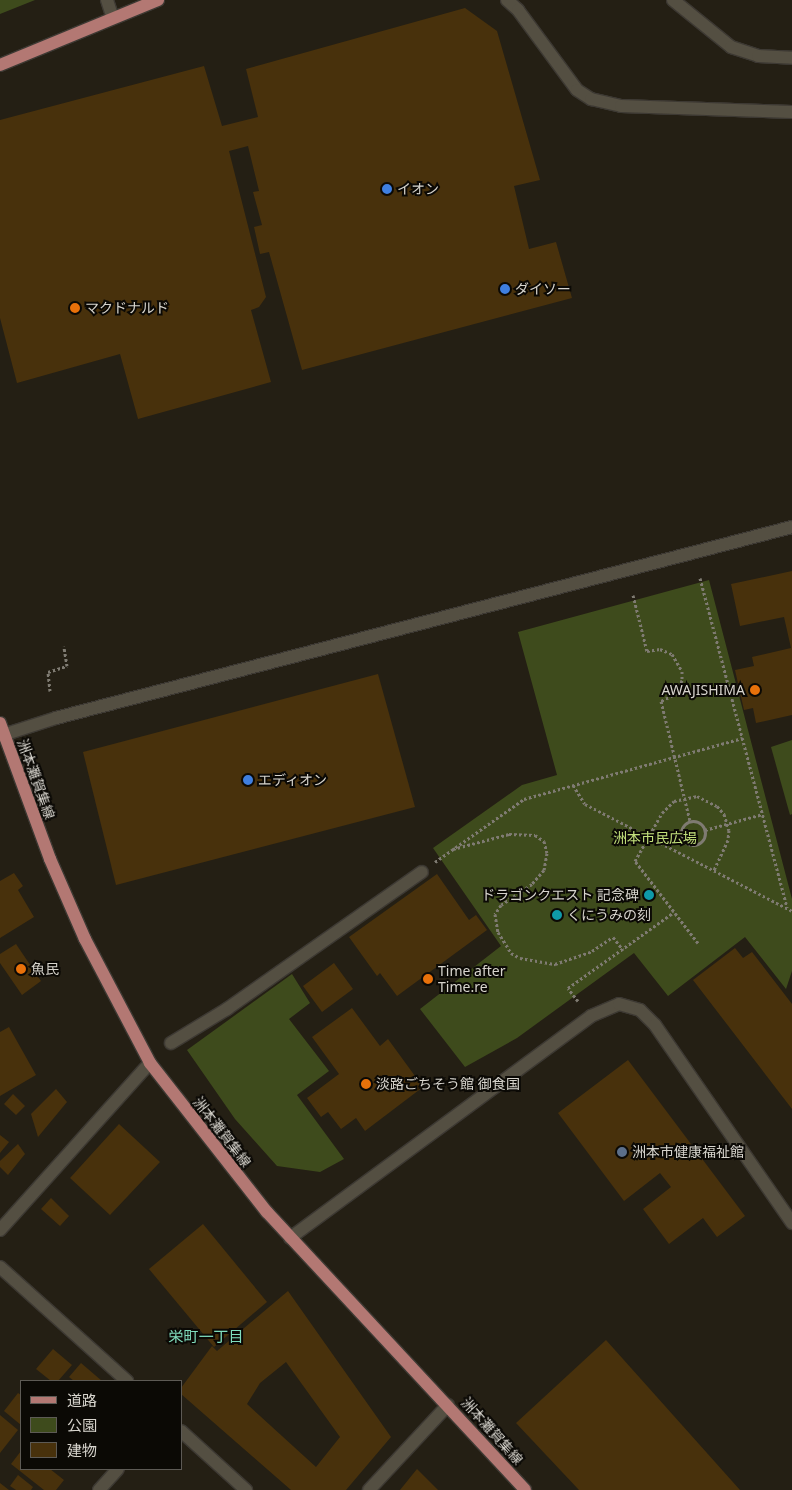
<!DOCTYPE html>
<html>
<head>
<meta charset="utf-8">
<style>
  body { margin:0 }
  #map { position:relative; width:792px; height:1490px; overflow:hidden; background:#241f14; font-family:"Noto Sans","Noto Sans JP",sans-serif }
  div>[style] { position:absolute }
  [style*='--x'] { left:calc(var(--x)*1px); top:calc(var(--y)*1px); width:calc(var(--w)*1px); rotate:calc(var(--a)*1deg) }
  .green>* { inset:0; background:#3e4b1c }
  .building>* { inset:0; background:#48310c }
  .path>* { height:3px; margin-top:-1.5px; transform-origin:0; background:repeating-linear-gradient(90deg,#7f7b72 0 2.5px,transparent 0 5px) }
  .path>.ring { margin:-1.5px; padding:0; box-sizing:content-box; background:none; border:3px solid #7f7b72; border-radius:50% }
  .roads { filter:drop-shadow(1px 0 #3d3933) drop-shadow(-1px 0 #3d3933) drop-shadow(0 1px #3d3933) drop-shadow(0 -1px #3d3933) }
  .minor>* { height:12px; margin:-6px; padding:0 6px; transform-origin:6px; border-radius:6px; background:#544f42 }
  .major>* { height:12px; margin:-6px; padding:0 6px; transform-origin:6px; border-radius:6px; background:#b37873 }
  .dots>* { width:14px; height:14px; translate:-50% -50%; box-sizing:border-box; border:2px solid #0b0905; border-radius:50% }
  span { translate:-50% -50%; white-space:nowrap; text-align:center; line-height:1.15; -webkit-text-stroke:4px #0b0905; paint-order:stroke }
  .poi-label { font-size:14px; color:#d7d4cd }
  .left { translate:0 -50%; text-align:left }
  .right { translate:-100% -50%; text-align:right }
  .street-label { font-size:14px; color:#d7d4cd }
  .park-label { font-size:14px; color:#c2e07b }
  .neighbourhood-label { font-size:15px; color:#80ddbd }
  .legend { position:absolute; left:20px; top:1380px; width:162px; height:90px; box-sizing:border-box; background:#0b0905; border:1px solid #5d5a55; margin:0; padding:6px 9px; list-style:none; font-size:15px; color:#d7d4cd }
  .legend li { display:flex; align-items:center; gap:10px; height:25px }
  .legend b { width:25px; border:1px solid #5d5a55 }
</style>
</head>
<body>
<div id="map">
  <div class="green">
    <i style="clip-path:polygon(0 0,35px 0,0 14px)"></i>
    <i style="clip-path:polygon(709px 580px,792px 899px,792px 971px,786px 989px,745px 937px,668px 996px,634px 953px,517px 1038px,465px 1067px,420px 1009px,501px 946px,433px 848px,522px 785px,557px 775px,518px 632px)"></i>
    <i style="clip-path:polygon(792px 740px,792px 814px,790px 815px,771px 747px)"></i>
    <i style="clip-path:polygon(292px 974px,310px 1003px,289px 1019px,329px 1071px,297px 1095px,344px 1159px,320px 1172px,277px 1166px,235px 1119px,187px 1050px)"></i>
  </div>
  <div class="building">
    <i style="clip-path:polygon(465px 8px,497px 31px,540px 180px,514px 186px,529px 249px,556px 242px,572px 298px,302px 370px,269px 252px,260px 254px,254px 227px,262px 225px,253px 192px,259px 191px,248px 146px,229px 151px,266px 297px,259px 307px,251px 310px,271px 382px,138px 419px,120px 354px,17px 383px,0 318px,0 120px,204px 66px,222px 126px,258px 117px,246px 69px)"></i>
    <i style="clip-path:polygon(792px 571px,792px 715px,756px 723px,753px 708px,744px 710px,735px 670px,754px 666px,752px 657px,791px 648px,784px 617px,740px 626px,731px 584px)"></i>
    <i style="clip-path:polygon(378px 674px,415px 807px,116px 885px,83px 752px)"></i>
    <i style="clip-path:polygon(14px 873px,23px 886px,18px 890px,34px 917px,0 938px,0 881px)"></i>
    <i style="clip-path:polygon(437px 874px,469px 920px,476px 915px,487px 930px,397px 996px,380px 973px,377px 976px,349px 937px)"></i>
    <i style="clip-path:polygon(16px 944px,41px 981px,22px 995px,0 963px,0 954px)"></i>
    <i style="clip-path:polygon(735px 948px,743px 958px,752px 952px,792px 1004px,792px 1109px,693px 980px)"></i>
    <i style="clip-path:polygon(334px 963px,353px 989px,322px 1012px,303px 986px)"></i>
    <i style="clip-path:polygon(352px 1008px,380px 1046px,388px 1039px,423px 1087px,365px 1131px,356px 1118px,341px 1129px,328px 1112px,321px 1117px,307px 1098px,339px 1074px,312px 1037px)"></i>
    <i style="clip-path:polygon(9px 1027px,36px 1075px,0 1096px,0 1032px)"></i>
    <i style="clip-path:polygon(628px 1060px,745px 1216px,717px 1237px,703px 1218px,669px 1244px,643px 1209px,671px 1187px,660px 1173px,624px 1201px,558px 1113px)"></i>
    <i style="clip-path:polygon(56px 1089px,67px 1102px,38px 1137px,31px 1114px)"></i>
    <i style="clip-path:polygon(13px 1094px,25px 1106px,16px 1115px,4px 1104px)"></i>
    <i style="clip-path:polygon(119px 1124px,160px 1162px,110px 1215px,70px 1178px)"></i>
    <i style="clip-path:polygon(0 1135px,9px 1142px,0 1153px)"></i>
    <i style="clip-path:polygon(18px 1144px,25px 1154px,8px 1175px,0 1167px,0 1161px)"></i>
    <i style="clip-path:polygon(51px 1198px,69px 1216px,60px 1226px,41px 1209px)"></i>
    <i style="clip-path:polygon(203px 1224px,267px 1302px,214px 1347px,149px 1269px)"></i>
    <i style="clip-path:polygon(evenodd,288px 1291px,391px 1437px,346px 1490px,291px 1490px,181px 1394px,181px 1388px,212px 1346px,217px 1351px,288px 1291px,286px 1362px,340px 1437px,316px 1467px,247px 1404px,260px 1383px,286px 1362px)"></i>
    <i style="clip-path:polygon(606px 1340px,740px 1490px,579px 1490px,516px 1423px)"></i>
    <i style="clip-path:polygon(53px 1349px,72px 1365px,58px 1381px,51px 1381px,36px 1369px)"></i>
    <i style="clip-path:polygon(81px 1363px,102px 1381px,74px 1381px,69px 1377px)"></i>
    <i style="clip-path:polygon(18px 1393px,21px 1395px,21px 1425px,4px 1411px)"></i>
    <i style="clip-path:polygon(0 1415px,18px 1430px,0 1453px)"></i>
    <i style="clip-path:polygon(21px 1451px,21px 1469px,50px 1469px,64px 1480px,56px 1490px,44px 1490px,11px 1464px)"></i>
    <i style="clip-path:polygon(417px 1469px,438px 1490px,400px 1490px)"></i>
    <i style="clip-path:polygon(18px 1475px,33px 1487px,31px 1490px,16px 1490px,10px 1486px)"></i>
    <i style="clip-path:polygon(0 1483px,9px 1490px,0 1490px)"></i>
  </div>
  <div class="path">
    <i style="--x:700;--y:578;--w:341;--a:75.2"></i>
    <i style="--x:633;--y:595;--w:58;--a:76"></i>
    <i style="--x:647;--y:651;--w:13;--a:-9"></i>
    <i style="--x:660;--y:649;--w:13;--a:23"></i>
    <i style="--x:672;--y:654;--w:20;--a:60"></i>
    <i style="--x:682;--y:671;--w:9;--a:90"></i>
    <i style="--x:682;--y:680;--w:14;--a:111"></i>
    <i style="--x:677;--y:693;--w:18;--a:153"></i>
    <i style="--x:661;--y:701;--w:123;--a:76.4"></i>
    <i style="--x:50;--y:691;--w:19;--a:-96"></i>
    <i style="--x:48;--y:672;--w:20;--a:-18"></i>
    <i style="--x:67;--y:666;--w:20;--a:-99"></i>
    <i style="--x:573;--y:785;--w:22;--a:58"></i>
    <i style="--x:585;--y:804;--w:233;--a:27.3"></i>
    <i class="ring" style="left:681px;top:821px;width:21px;height:21px"></i>
    <i style="--x:705;--y:830;--w:60;--a:-15.4"></i>
    <i style="--x:453;--y:849;--w:58;--a:-15"></i>
    <i style="--x:509;--y:834;--w:26;--a:2"></i>
    <i style="--x:535;--y:835;--w:11;--a:34"></i>
    <i style="--x:544;--y:841;--w:12;--a:76"></i>
    <i style="--x:547;--y:853;--w:17;--a:100"></i>
    <i style="--x:544;--y:870;--w:18;--a:131"></i>
    <i style="--x:532;--y:884;--w:37;--a:146"></i>
    <i style="--x:501;--y:905;--w:11;--a:124"></i>
    <i style="--x:495;--y:914;--w:18;--a:81"></i>
    <i style="--x:498;--y:932;--w:25;--a:58"></i>
    <i style="--x:511;--y:953;--w:10;--a:29"></i>
    <i style="--x:520;--y:958;--w:36;--a:10"></i>
    <i style="--x:555;--y:964;--w:39;--a:-19"></i>
    <i style="--x:592;--y:951;--w:25;--a:-34"></i>
    <i style="--x:613;--y:937;--w:16;--a:52"></i>
    <i style="--x:435;--y:862;--w:109;--a:-35.3"></i>
    <i style="--x:524;--y:799;--w:227;--a:-15.6"></i>
    <i style="--x:698;--y:943;--w:103;--a:-127.5"></i>
    <i style="--x:635;--y:861;--w:55;--a:-60.6"></i>
    <i style="--x:662;--y:813;--w:17;--a:-45"></i>
    <i style="--x:674;--y:801;--w:24;--a:-12"></i>
    <i style="--x:697;--y:796;--w:22;--a:27"></i>
    <i style="--x:717;--y:806;--w:11;--a:49"></i>
    <i style="--x:724;--y:814;--w:17;--a:73"></i>
    <i style="--x:729;--y:830;--w:10;--a:96"></i>
    <i style="--x:728;--y:840;--w:33;--a:115"></i>
    <i style="--x:578;--y:1001;--w:16;--a:-128"></i>
    <i style="--x:568;--y:988;--w:130;--a:-35.6"></i>
  </div>
  <div class="roads">
    <div class="minor">
      <i style="--x:107;--y:0;--w:19;--a:72"></i>
      <i style="--x:507;--y:0;--w:15;--a:42"></i>
      <i style="--x:518;--y:10;--w:99;--a:53.6"></i>
      <i style="--x:577;--y:90;--w:17;--a:33"></i>
      <i style="--x:591;--y:99;--w:31;--a:13"></i>
      <i style="--x:621;--y:106;--w:171;--a:2"></i>
      <i style="--x:673;--y:0;--w:75;--a:39"></i>
      <i style="--x:731;--y:47;--w:28;--a:18"></i>
      <i style="--x:758;--y:56;--w:34;--a:3"></i>
      <i style="--x:0;--y:736;--w:59;--a:-17.8"></i>
      <i style="--x:56;--y:718;--w:760;--a:-14.55"></i>
      <i style="--x:171;--y:1043;--w:66;--a:-31.3"></i>
      <i style="--x:227;--y:1009;--w:238;--a:-35.1"></i>
      <i style="--x:0;--y:1230;--w:224;--a:-48.1"></i>
      <i style="--x:290;--y:1238;--w:374;--a:-36.4"></i>
      <i style="--x:591;--y:1016;--w:30;--a:-23"></i>
      <i style="--x:619;--y:1004;--w:22;--a:16"></i>
      <i style="--x:640;--y:1010;--w:21;--a:45"></i>
      <i style="--x:655;--y:1025;--w:241;--a:55.3"></i>
      <i style="--x:0;--y:1267;--w:171;--a:41.9"></i>
      <i style="--x:181;--y:1431;--w:88;--a:42.2"></i>
      <i style="--x:99;--y:1490;--w:28;--a:-48"></i>
      <i style="--x:369;--y:1490;--w:116;--a:-47.1"></i>
    </div>
    <div class="major">
      <i style="--x:0;--y:65;--w:171;--a:-22.4"></i>
      <i style="--x:0;--y:723;--w:145;--a:69.8"></i>
      <i style="--x:50;--y:859;--w:87;--a:66.4"></i>
      <i style="--x:85;--y:939;--w:140;--a:62.3"></i>
      <i style="--x:150;--y:1063;--w:189;--a:51.9"></i>
      <i style="--x:267;--y:1212;--w:379;--a:47.1"></i>
    </div>
  </div>
  <div class="dots">
    <i style="left:387px;top:189px;background:#3f7fe0"></i>
    <i style="left:505px;top:289px;background:#3f7fe0"></i>
    <i style="left:75px;top:308px;background:#e8710a"></i>
    <i style="left:755px;top:690px;background:#e8710a"></i>
    <i style="left:248px;top:780px;background:#3f7fe0"></i>
    <i style="left:649px;top:895px;background:#0f9aa8"></i>
    <i style="left:557px;top:915px;background:#0f9aa8"></i>
    <i style="left:21px;top:969px;background:#e8710a"></i>
    <i style="left:428px;top:979px;background:#e8710a"></i>
    <i style="left:366px;top:1084px;background:#e8710a"></i>
    <i style="left:622px;top:1152px;background:#5c6f8a"></i>
  </div>
  <div class="poi-label">
    <span class="left" style="left:397px;top:189px">イオン</span>
    <span class="left" style="left:515px;top:289px">ダイソー</span>
    <span class="left" style="left:85px;top:308px">マクドナルド</span>
    <span class="right" style="left:745px;top:690px">AWAJISHIMA</span>
    <span class="left" style="left:258px;top:780px">エディオン</span>
    <span class="right" style="left:639px;top:895px">ドラゴンクエスト 記念碑</span>
    <span class="left" style="left:567px;top:915px">くにうみの刻</span>
    <span class="left" style="left:31px;top:969px">魚民</span>
    <span class="left" style="left:438px;top:979px">Time after<br>Time.re</span>
    <span class="left" style="left:376px;top:1084px">淡路ごちそう館 御食国</span>
    <span class="left" style="left:632px;top:1152px">洲本市健康福祉館</span>
  </div>
  <div class="street-label">
    <span style="left:36px;top:779px;rotate:70deg">洲本灘賀集線</span>
    <span style="left:222px;top:1132px;rotate:52deg">洲本灘賀集線</span>
    <span style="left:492px;top:1431px;rotate:48deg">洲本灘賀集線</span>
  </div>
  <div class="park-label">
    <span style="left:655px;top:838px">洲本市民広場</span>
  </div>
  <div class="neighbourhood-label">
    <span style="left:206px;top:1337px">栄町一丁目</span>
  </div>
  <ul class="legend">
  <li><b style="height:6px;background:#b37873"></b>道路</li>
  <li><b style="height:14px;background:#3e4b1c"></b>公園</li>
  <li><b style="height:14px;background:#48310c"></b>建物</li>
  </ul>
</div>
</body>
</html>
